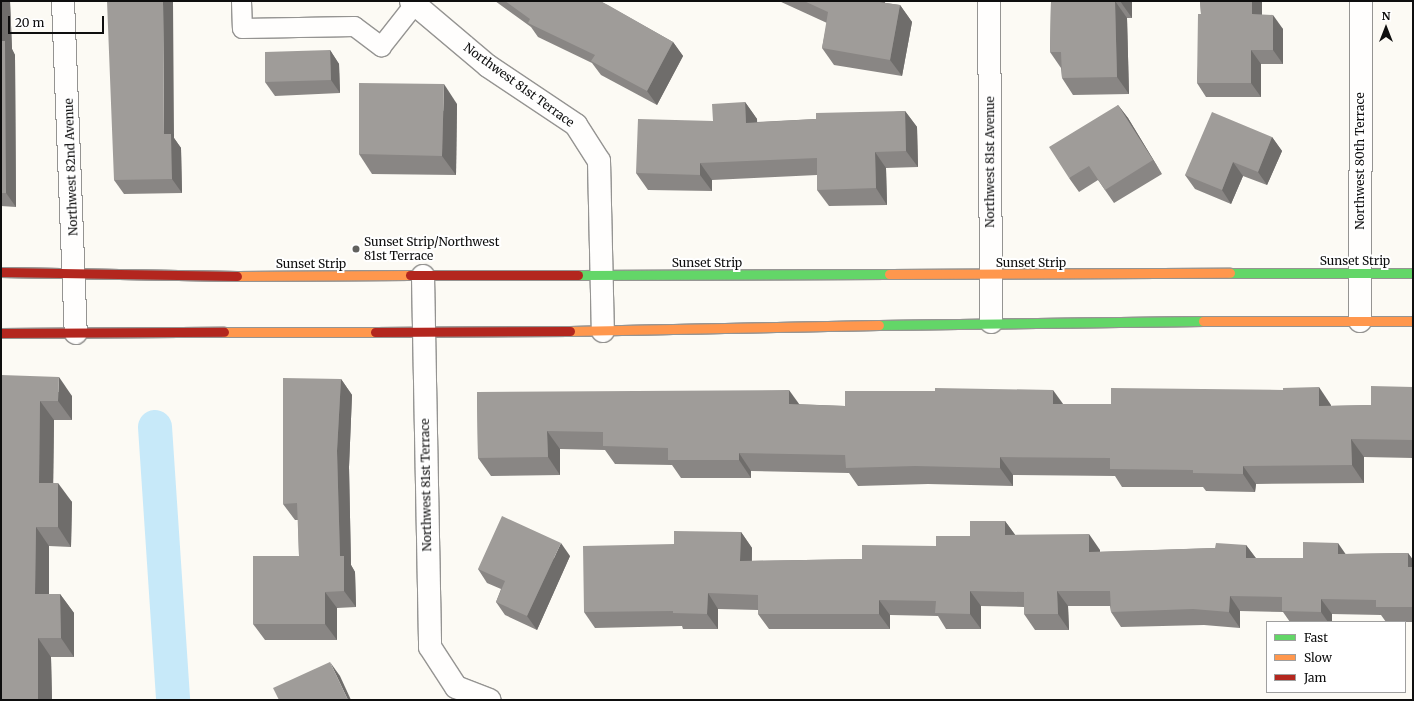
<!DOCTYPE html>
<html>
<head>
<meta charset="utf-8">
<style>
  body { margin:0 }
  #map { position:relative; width:1414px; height:701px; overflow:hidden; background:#fcfaf4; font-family:Merriweather,serif }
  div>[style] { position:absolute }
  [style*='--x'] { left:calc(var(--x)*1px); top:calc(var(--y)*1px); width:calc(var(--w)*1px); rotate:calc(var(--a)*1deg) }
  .canal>* { height:34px; margin:-17px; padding:0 17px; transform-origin:17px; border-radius:17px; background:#c7e9f9 }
  .roads { filter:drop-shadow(1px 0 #959492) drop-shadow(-1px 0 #959492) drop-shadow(0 1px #959492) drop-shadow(0 -1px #959492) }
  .lane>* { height:19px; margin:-9.5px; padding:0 9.5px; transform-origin:9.5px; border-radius:9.5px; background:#fffefd }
  .street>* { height:22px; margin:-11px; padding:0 11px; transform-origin:11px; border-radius:11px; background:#fffefd }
  .fast>* { height:9px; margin:-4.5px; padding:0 4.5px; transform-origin:4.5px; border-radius:4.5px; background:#63d668 }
  .slow>* { height:9px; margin:-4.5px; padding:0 4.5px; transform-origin:4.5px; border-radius:4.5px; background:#ff974d }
  .jam>* { height:9px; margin:-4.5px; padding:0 4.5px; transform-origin:4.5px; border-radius:4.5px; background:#b3261e }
  .wall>* { inset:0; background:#898684 }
  .shaded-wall>* { inset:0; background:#6f6d6b }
  .building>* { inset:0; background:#9f9c99 }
  .dots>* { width:11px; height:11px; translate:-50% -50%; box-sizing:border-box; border:2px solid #fff; border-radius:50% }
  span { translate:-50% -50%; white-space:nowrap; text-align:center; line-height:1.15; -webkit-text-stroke:4px #fff; paint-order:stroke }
  .street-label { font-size:12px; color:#0e0e0e }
  .poi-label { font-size:12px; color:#0e0e0e }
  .left { translate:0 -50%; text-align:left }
  .frame { position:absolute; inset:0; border:2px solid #0e0e0e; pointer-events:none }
  .legend { position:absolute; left:1266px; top:621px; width:140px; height:72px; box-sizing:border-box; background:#fff; border:1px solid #9f9f9f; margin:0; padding:5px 7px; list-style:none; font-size:12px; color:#0e0e0e }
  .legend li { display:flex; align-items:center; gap:8px; height:20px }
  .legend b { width:20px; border:1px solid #9f9f9f }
  .north { position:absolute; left:1366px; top:8px; width:40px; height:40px; -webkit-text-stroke:3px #fff; paint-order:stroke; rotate:0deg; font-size:11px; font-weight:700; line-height:16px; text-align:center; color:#0e0e0e }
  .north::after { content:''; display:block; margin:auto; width:14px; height:18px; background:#0e0e0e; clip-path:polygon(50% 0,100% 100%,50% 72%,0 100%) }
  .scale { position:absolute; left:8px; top:16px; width:96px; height:18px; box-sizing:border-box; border:2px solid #0e0e0e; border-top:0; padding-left:5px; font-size:12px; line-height:14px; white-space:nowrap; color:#0e0e0e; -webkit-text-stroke:3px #fff; paint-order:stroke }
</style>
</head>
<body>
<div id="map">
  <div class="canal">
    <i style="--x:155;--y:427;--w:274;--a:86.2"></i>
  </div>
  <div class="roads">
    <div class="lane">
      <i style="--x:241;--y:1;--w:27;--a:88"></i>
      <i style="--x:242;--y:28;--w:112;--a:-1"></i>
      <i style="--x:354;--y:26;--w:34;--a:37"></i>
      <i style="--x:381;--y:46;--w:53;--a:-51.8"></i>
    </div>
    <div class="street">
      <i style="--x:63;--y:1;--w:332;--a:87.8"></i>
      <i style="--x:411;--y:1;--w:101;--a:40.2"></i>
      <i style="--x:488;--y:66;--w:106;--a:33.8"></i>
      <i style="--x:576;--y:125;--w:43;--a:57.4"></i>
      <i style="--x:599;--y:161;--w:170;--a:88.7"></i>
      <i style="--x:989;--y:1;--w:321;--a:89.6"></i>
      <i style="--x:423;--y:276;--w:371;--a:88.9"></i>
      <i style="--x:430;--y:647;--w:48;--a:57"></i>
      <i style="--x:456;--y:687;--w:36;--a:21"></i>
      <i style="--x:1360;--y:321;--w:320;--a:-89.8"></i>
    </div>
    <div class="fast">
      <i style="--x:1230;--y:273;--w:183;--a:0"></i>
      <i style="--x:578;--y:275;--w:311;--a:-0.2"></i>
      <i style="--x:879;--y:325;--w:324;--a:-0.7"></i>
    </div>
    <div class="slow">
      <i style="--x:889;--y:274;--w:341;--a:-0.2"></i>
      <i style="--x:237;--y:276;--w:173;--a:-0.3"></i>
      <i style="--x:1203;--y:321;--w:210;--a:0"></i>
      <i style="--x:570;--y:331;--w:309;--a:-1.1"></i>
      <i style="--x:224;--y:332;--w:151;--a:0"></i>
    </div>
    <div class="jam">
      <i style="--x:1;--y:272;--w:236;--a:1"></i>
      <i style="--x:410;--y:275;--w:168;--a:0"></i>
      <i style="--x:375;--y:332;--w:195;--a:-0.3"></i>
      <i style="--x:1;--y:333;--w:223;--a:-0.3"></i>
    </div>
  </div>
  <div class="wall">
    <i style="clip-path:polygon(1px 1px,10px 1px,12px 49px,15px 55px,16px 207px,1px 206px)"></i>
    <i style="clip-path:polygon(495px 1px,600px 1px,673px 42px,683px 56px,657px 105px,601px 75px,592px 63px,538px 37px,531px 27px)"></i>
    <i style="clip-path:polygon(779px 1px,885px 1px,885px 3px,900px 5px,912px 22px,902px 76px,834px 65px,822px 48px,827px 23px)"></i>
    <i style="clip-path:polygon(1051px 1px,1132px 1px,1132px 18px,1127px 18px,1129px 94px,1073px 95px,1062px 78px,1061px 68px,1050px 52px)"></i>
    <i style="clip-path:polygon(1200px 1px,1262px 1px,1262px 15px,1283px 29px,1283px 64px,1261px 64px,1261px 97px,1206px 97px,1197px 83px,1201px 14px)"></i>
    <i style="clip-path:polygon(330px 50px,339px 64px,340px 93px,275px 96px,265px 82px)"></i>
    <i style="clip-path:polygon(745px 102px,757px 119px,757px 122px,816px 119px,905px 111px,917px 127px,918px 167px,886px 168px,887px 205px,829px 206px,817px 190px,817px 175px,712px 180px,712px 191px,648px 190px,636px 173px,713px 121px)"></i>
    <i style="clip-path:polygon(457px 104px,456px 175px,372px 174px,359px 154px)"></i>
    <i style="clip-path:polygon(1118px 105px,1128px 118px,1162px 174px,1114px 203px,1098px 180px,1079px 192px,1069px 178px)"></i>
    <i style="clip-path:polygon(1272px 137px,1282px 151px,1267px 185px,1243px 176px,1231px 204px,1195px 189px,1185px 175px)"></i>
    <i style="clip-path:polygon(174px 138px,181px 148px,182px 193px,124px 194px,114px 180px)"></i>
    <i style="clip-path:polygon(1px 375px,72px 396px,72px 420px,54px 420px,53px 483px,72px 502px,71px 547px,49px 546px,49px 594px,60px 594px,74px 613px,74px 657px,51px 657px,52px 700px,1px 700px)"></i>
    <i style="clip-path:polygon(341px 379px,352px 395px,349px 467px,351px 565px,355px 572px,356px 607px,337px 608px,337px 640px,265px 640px,253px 624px,299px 556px,298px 520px,295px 520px,283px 504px)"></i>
    <i style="clip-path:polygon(1413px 387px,1413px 458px,1364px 457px,1364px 483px,1256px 484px,1255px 492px,1206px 491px,1203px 487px,1122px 487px,1115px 476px,1013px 475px,1013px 486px,928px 484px,858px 486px,849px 473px,751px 471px,751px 478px,681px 478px,672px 465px,615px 464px,605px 450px,560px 449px,560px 475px,491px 476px,478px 458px,477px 392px,845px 406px,1063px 404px,1331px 405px,1331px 406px,1371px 405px)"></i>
    <i style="clip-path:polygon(1005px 521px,1015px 535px,1100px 550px,1100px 552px,1215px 548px,1246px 545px,1256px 558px,1303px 558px,1346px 554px,1408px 553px,1413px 560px,1413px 622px,1386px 622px,1381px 615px,1332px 614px,1332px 622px,1290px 622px,1283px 612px,1240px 611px,1240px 628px,1204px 625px,1121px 627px,1111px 612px,1110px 606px,1068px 606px,1069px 630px,1035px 630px,1024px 614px,1024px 607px,981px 606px,981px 629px,946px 629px,938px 616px,890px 615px,890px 629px,769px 629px,758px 614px,758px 610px,718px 609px,718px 629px,683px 629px,682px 626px,595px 628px,584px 612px,674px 544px,741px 532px,752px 548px,752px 561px,862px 559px,936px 546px,970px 536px)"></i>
    <i style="clip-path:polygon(570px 556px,537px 630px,505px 615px,496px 602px,501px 589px,487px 583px,478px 569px)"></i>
  </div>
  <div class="shaded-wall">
    <i style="clip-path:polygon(1px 1px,10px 1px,12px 49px,15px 55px,16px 207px,6px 193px)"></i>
    <i style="clip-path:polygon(163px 1px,173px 1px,174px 138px,181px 148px,182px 193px,172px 179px,164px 134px)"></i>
    <i style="clip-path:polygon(871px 1px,885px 1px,882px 17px)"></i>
    <i style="clip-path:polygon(1115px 1px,1127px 18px,1129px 94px,1117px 77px)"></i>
    <i style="clip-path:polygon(1120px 1px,1132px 1px,1132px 18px)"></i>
    <i style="clip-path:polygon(1252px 1px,1262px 1px,1262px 28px,1252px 14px)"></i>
    <i style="clip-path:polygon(900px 5px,912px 22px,902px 76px,890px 60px)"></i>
    <i style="clip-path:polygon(1273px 15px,1283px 29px,1283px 64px,1273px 50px)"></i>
    <i style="clip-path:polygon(673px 42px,683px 56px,657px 105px,647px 91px)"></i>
    <i style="clip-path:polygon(330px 50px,339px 64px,340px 93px,331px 80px)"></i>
    <i style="clip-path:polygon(1251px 50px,1261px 64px,1261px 97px,1251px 83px)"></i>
    <i style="clip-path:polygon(444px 84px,457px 104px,456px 175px,442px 156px)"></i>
    <i style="clip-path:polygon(745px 102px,757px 119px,758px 139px,746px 123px)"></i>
    <i style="clip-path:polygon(1118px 105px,1128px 118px,1162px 174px,1153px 160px)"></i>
    <i style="clip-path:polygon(905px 111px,917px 127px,918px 167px,906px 151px)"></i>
    <i style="clip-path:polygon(1272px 137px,1282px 151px,1267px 185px,1258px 172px)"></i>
    <i style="clip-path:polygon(875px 152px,886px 168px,887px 205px,876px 188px)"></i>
    <i style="clip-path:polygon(1233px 162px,1243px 176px,1231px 204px,1222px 190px)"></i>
    <i style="clip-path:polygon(700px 163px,712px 180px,712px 191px,700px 175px)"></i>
    <i style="clip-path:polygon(59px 377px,72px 396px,72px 420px,58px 401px)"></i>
    <i style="clip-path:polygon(341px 379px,352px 395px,349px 467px,351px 565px,355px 572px,356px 607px,344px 591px,340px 556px,337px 451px)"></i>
    <i style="clip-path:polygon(1319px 387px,1331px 405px,1331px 424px,1319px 406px)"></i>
    <i style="clip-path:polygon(789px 390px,802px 408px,789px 404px)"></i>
    <i style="clip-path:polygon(1053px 390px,1066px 408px,1053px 404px)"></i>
    <i style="clip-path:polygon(40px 401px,54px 420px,53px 502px,39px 483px)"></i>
    <i style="clip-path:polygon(547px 431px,560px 449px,560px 475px,548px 457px)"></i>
    <i style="clip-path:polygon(1351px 439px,1364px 457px,1364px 483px,1352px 465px)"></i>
    <i style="clip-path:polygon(739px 453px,751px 471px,751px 478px,739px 460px)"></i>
    <i style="clip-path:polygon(1000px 457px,1013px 475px,1013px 486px,1000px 468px)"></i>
    <i style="clip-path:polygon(1243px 466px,1256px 484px,1255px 492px,1243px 474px)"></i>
    <i style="clip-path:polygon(58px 483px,72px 502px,71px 547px,58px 527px)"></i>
    <i style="clip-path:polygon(1005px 521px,1016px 536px,1005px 535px)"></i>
    <i style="clip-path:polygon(36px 527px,49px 546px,49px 614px,35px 594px)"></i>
    <i style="clip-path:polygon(741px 532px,752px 548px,751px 577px,740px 561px)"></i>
    <i style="clip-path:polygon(1089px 534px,1100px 550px,1100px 568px,1089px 552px)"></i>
    <i style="clip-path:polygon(561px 543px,570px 556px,537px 630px,527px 616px)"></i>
    <i style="clip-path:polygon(1338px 543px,1349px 559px,1338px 554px)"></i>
    <i style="clip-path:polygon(1246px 545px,1257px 560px,1246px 558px)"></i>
    <i style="clip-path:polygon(1408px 553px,1413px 560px,1413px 574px,1408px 567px)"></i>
    <i style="clip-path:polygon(970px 591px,981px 606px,981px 629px,970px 614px)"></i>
    <i style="clip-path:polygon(1057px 591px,1068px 606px,1069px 630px,1058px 614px)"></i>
    <i style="clip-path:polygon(325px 592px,337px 608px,337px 640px,325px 624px)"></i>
    <i style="clip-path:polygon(708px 593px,718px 609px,718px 629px,707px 614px)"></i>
    <i style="clip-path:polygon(60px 594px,74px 613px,74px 657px,61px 638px)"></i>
    <i style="clip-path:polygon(1230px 596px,1240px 611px,1240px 628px,1229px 612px)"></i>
    <i style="clip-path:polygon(1321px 599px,1332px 614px,1332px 622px,1328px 622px,1321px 612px)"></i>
    <i style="clip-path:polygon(879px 600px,890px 615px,890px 629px,879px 614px)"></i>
    <i style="clip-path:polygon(38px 638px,51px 657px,52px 700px,38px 700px)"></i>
    <i style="clip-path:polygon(330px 662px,340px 676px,351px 700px,348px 700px)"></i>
  </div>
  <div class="building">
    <i style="clip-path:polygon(107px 1px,163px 1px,164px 134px,171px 134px,172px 179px,114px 180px)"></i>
    <i style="clip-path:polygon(505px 1px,600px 1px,608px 5px,673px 42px,647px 91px,591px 61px,595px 55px,528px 23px,530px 19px)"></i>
    <i style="clip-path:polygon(804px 1px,873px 1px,900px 5px,890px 60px,822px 48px,828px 12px)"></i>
    <i style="clip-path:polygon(1051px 1px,1120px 1px,1115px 1px,1117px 77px,1062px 78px,1061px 52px,1050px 52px)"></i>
    <i style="clip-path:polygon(1200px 1px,1252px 1px,1252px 14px,1273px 15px,1273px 50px,1251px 50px,1251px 83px,1197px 83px,1198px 14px,1201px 14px)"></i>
    <i style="clip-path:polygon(1px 9px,2px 41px,5px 41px,6px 193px,1px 193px)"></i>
    <i style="clip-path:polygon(330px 50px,331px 80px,265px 82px,265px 52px)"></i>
    <i style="clip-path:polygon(359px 83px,444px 84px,442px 156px,359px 154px)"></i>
    <i style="clip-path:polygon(745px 102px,746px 123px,816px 119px,816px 113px,905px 111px,906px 151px,875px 152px,876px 188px,817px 190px,817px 158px,700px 163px,700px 175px,636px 173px,638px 119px,713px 121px,712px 104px)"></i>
    <i style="clip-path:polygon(1118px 105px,1153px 160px,1105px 190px,1089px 166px,1069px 178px,1049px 147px)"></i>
    <i style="clip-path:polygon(1212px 112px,1272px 137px,1258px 172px,1233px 162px,1222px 190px,1185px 175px)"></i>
    <i style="clip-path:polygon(1px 375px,59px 377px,58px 401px,40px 401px,39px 483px,58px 483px,58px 527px,36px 527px,35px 594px,60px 594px,61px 638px,38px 638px,38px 700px,1px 700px)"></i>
    <i style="clip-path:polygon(283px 378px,341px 379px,337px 451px,340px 556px,344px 556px,344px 591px,325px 592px,325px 624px,253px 624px,253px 556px,299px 556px,297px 503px,283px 504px)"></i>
    <i style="clip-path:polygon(1371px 386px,1413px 387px,1413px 440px,1351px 439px,1352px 465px,1243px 466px,1243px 474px,1193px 473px,1193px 470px,1110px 469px,1110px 458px,1000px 457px,1000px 468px,915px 466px,846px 468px,845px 455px,739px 453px,739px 460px,668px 460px,668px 448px,603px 446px,603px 432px,547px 431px,548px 457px,478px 458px,477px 392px,789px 390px,789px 404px,845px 406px,845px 391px,935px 391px,935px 388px,1053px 390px,1053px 404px,1111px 404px,1111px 388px,1283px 390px,1283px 388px,1319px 387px,1319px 406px,1371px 405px)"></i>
    <i style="clip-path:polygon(502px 516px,561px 543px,527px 616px,496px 602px,505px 581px,478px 569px)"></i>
    <i style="clip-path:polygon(970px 521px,1005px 521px,1005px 535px,1089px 534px,1089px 552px,1215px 548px,1216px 543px,1246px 545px,1246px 558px,1303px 558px,1303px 542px,1338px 543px,1338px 554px,1408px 553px,1408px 567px,1413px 567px,1413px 607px,1376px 607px,1376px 600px,1321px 599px,1321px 612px,1282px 611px,1282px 597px,1230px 596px,1229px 612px,1193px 609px,1111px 612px,1110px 591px,1057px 591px,1058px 614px,1024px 614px,1024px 592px,970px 591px,970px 614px,935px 613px,936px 601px,879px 600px,879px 614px,758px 614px,758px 595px,708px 593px,707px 614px,673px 613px,673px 611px,584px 612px,583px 546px,674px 544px,674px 531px,741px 532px,740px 561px,862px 559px,862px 545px,936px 546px,936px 536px,970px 536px)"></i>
    <i style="clip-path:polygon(330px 662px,348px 700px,279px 700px,273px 688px)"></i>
  </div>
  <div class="dots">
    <i style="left:356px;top:249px;background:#61615e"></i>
  </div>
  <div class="street-label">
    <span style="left:519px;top:85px;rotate:36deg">Northwest 81st Terrace</span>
    <span style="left:1360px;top:161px;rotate:-90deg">Northwest 80th Terrace</span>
    <span style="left:990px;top:162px;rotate:-90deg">Northwest 81st Avenue</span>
    <span style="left:71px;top:167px;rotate:-92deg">Northwest 82nd Avenue</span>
    <span style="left:1355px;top:261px">Sunset Strip</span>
    <span style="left:707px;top:263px">Sunset Strip</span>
    <span style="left:1031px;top:263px">Sunset Strip</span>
    <span style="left:311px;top:264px">Sunset Strip</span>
    <span style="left:426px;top:485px;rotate:-91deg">Northwest 81st Terrace</span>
  </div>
  <div class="poi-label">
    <span class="left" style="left:364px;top:249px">Sunset Strip/Northwest<br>81st Terrace</span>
  </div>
  <div class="frame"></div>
  <ul class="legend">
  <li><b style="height:5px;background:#63d668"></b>Fast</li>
  <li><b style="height:5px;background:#ff974d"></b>Slow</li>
  <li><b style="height:5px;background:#b3261e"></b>Jam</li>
  </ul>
  <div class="north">N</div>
  <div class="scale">20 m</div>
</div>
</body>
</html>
